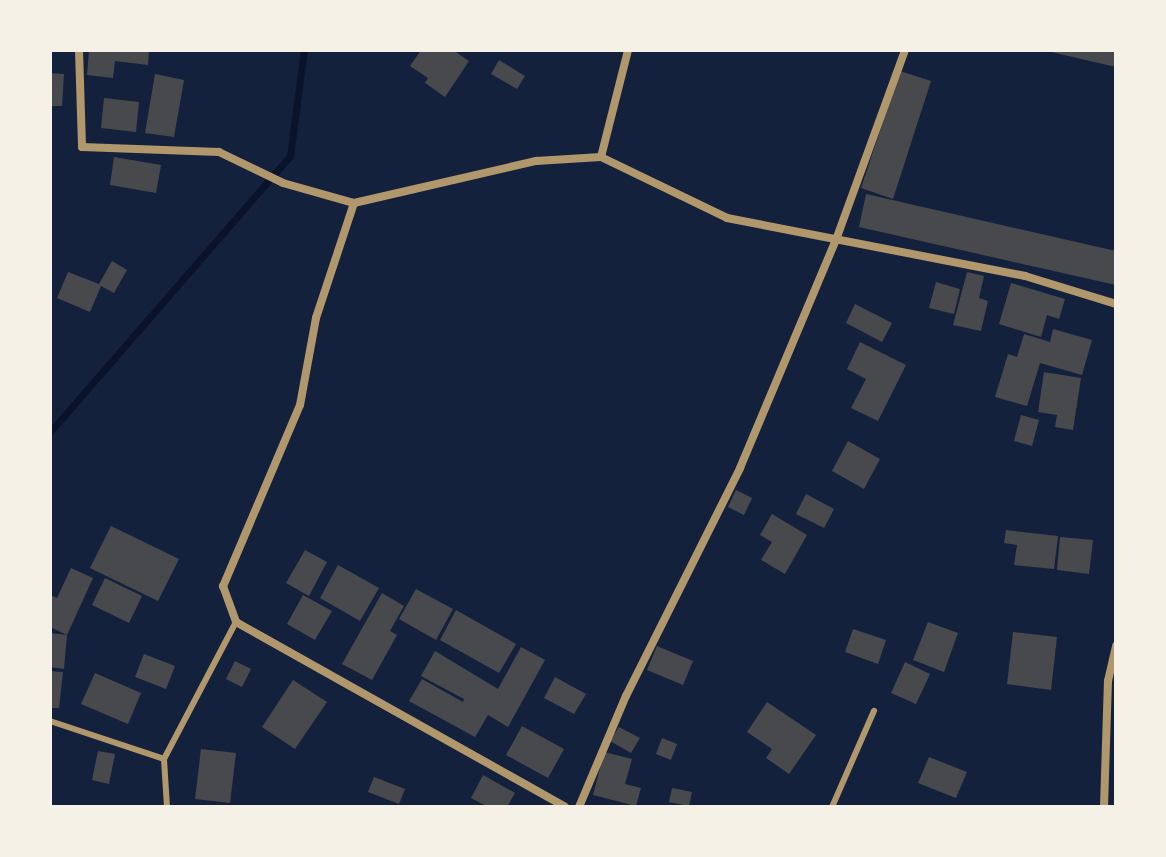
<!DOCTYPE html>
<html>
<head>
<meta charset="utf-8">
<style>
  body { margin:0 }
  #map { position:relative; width:1166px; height:857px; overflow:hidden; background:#14213d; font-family:"Alegreya Sans",sans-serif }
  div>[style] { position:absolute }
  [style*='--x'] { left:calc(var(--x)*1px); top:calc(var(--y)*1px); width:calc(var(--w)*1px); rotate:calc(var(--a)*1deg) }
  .stream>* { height:7px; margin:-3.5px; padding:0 3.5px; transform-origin:3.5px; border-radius:3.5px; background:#0b132b }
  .building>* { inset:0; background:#48494c }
  .service>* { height:6px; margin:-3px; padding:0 3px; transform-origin:3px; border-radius:3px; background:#b1986c }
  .minor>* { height:8px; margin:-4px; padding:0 4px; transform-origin:4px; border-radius:4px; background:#b1986c }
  span { translate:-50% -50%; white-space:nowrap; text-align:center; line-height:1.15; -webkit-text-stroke:8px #f6f1e7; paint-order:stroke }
  .frame { position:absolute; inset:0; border:52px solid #f6f1e7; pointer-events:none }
</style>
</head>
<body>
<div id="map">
  <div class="stream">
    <i style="--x:50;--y:432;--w:366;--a:-49"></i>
    <i style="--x:290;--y:156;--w:107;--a:-82.5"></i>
  </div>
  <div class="building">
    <i style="clip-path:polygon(89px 50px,149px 50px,148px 65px,115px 61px,113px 78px,87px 75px)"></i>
    <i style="clip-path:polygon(421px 50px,453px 50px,469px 61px,445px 97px,425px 83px,428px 78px,410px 66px)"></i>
    <i style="clip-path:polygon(1048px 50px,1116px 50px,1116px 67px,1047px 51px)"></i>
    <i style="clip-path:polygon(499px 60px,525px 76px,517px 89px,491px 74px)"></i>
    <i style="clip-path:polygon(900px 71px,931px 81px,893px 199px,861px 188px)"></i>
    <i style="clip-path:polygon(50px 73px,64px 74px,62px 106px,50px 106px)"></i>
    <i style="clip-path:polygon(155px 74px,184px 80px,174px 137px,145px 133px)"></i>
    <i style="clip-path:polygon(104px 98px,139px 102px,136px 132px,101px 128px)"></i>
    <i style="clip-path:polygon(114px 157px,161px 165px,156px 193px,110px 185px)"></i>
    <i style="clip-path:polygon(866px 194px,1116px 251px,1116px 285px,859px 227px)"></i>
    <i style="clip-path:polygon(112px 261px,127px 270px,114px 293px,101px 286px,90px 312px,57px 298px,68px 272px,99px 284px)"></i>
    <i style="clip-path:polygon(967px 272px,984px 276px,979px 298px,988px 301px,981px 331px,953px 325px)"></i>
    <i style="clip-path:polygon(936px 282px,960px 289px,954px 314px,929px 308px)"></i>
    <i style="clip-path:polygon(1011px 283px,1065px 299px,1059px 319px,1047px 315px,1041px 337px,999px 324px)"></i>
    <i style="clip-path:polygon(855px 304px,892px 323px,882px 342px,846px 323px)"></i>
    <i style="clip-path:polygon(1053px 329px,1092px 340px,1082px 375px,1040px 363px,1027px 406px,995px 397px,1008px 354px,1017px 357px,1024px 334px,1050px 342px)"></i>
    <i style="clip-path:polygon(860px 342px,906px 365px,878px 421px,851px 408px,866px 379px,847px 369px)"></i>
    <i style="clip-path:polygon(1044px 372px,1081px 378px,1073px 430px,1055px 427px,1057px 415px,1038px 412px)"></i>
    <i style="clip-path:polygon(1021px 415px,1039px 420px,1032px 446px,1014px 441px)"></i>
    <i style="clip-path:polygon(848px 441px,880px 459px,864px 489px,832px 471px)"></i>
    <i style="clip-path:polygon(736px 490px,752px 498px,744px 515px,728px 507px)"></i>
    <i style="clip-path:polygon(806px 494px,834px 509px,824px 528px,796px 514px)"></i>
    <i style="clip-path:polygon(772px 514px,807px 535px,785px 574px,761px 560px,772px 542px,760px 535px)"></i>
    <i style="clip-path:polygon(111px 526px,179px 559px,158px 601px,90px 568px)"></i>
    <i style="clip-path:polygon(1006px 530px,1058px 536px,1054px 569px,1014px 565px,1017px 545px,1004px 543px)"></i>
    <i style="clip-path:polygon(1060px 537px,1093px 540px,1089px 574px,1057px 570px)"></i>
    <i style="clip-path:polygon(305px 550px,327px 562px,309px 596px,286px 583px)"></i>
    <i style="clip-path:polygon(338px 565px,379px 588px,360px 621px,320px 598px)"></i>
    <i style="clip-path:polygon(71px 568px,93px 578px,67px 635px,50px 627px,50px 595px,57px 598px)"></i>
    <i style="clip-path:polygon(105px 578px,142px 596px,129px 623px,92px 605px)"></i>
    <i style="clip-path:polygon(416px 589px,453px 609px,436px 640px,399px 619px)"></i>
    <i style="clip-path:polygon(382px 593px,404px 606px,390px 631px,397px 635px,372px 680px,342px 664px)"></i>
    <i style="clip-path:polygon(303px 595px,332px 611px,315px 640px,287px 624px)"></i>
    <i style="clip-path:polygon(456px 610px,516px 644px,499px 673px,440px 640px)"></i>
    <i style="clip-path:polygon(928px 622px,958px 633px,944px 672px,913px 660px)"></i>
    <i style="clip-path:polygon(853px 629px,886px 640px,878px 664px,845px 652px)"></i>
    <i style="clip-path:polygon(1013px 632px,1057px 637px,1051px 690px,1007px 684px)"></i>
    <i style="clip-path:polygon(50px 633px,67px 635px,64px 669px,50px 667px)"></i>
    <i style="clip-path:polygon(657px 646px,693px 661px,683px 685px,647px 670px)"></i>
    <i style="clip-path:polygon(521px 647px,545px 660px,508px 727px,488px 715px,475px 737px,409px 701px,422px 679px,463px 702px,464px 699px,421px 676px,435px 651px,498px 689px)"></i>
    <i style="clip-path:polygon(144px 654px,175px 666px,166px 689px,135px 677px)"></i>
    <i style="clip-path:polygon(235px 661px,251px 669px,242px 687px,226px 679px)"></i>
    <i style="clip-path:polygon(905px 662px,930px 674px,916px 704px,891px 693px)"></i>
    <i style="clip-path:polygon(50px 671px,63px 672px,59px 708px,50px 708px)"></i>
    <i style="clip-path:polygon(95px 673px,141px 693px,128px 724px,81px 704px)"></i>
    <i style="clip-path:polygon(555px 677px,586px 694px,574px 714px,544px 698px)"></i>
    <i style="clip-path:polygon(293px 680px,327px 702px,295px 749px,262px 727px)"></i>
    <i style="clip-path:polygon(767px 702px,816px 735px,789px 774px,766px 758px,772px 749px,747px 732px)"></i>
    <i style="clip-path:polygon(522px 726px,564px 749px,548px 778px,506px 755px)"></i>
    <i style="clip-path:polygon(619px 727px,640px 738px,631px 753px,610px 741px)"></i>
    <i style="clip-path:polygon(662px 738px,677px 744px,671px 760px,656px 754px)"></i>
    <i style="clip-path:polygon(201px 749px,236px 753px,230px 803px,195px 799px)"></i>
    <i style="clip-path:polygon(98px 751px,115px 754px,109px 784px,92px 780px)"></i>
    <i style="clip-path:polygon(604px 752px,632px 759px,625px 784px,641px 788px,636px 806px,593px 795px)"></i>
    <i style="clip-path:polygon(929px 757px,967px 772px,956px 798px,918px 783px)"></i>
    <i style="clip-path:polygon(483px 775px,515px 793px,507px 807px,488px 807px,471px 798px)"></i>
    <i style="clip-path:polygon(374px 777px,405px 789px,399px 804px,368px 792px)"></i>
    <i style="clip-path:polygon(672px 788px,692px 792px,689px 806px,669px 802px)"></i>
  </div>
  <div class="service">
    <i style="--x:50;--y:721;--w:120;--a:18.4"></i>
    <i style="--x:167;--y:807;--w:48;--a:-93.6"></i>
    <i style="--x:164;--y:759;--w:155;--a:-62.3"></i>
    <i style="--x:832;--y:807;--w:105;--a:-66.4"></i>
  </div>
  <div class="minor">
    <i style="--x:79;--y:50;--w:97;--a:88.2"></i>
    <i style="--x:82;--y:147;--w:137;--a:2.1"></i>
    <i style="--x:219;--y:152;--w:71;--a:25.8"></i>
    <i style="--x:283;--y:183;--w:74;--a:15.7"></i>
    <i style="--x:354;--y:203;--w:187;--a:-13"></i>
    <i style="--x:536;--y:161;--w:65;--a:-3.5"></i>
    <i style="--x:601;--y:157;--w:140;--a:25.8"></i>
    <i style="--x:727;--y:218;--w:304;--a:11"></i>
    <i style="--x:1025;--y:276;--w:95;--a:17.1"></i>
    <i style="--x:601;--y:157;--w:110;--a:-75.8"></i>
    <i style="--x:354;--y:203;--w:121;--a:108.3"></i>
    <i style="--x:316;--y:318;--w:88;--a:100.4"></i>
    <i style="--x:300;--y:405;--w:197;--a:113"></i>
    <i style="--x:223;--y:586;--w:38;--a:70"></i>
    <i style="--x:236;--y:622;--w:377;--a:29.3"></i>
    <i style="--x:579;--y:807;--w:121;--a:-67.1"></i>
    <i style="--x:626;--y:696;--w:255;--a:-63.4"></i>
    <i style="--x:740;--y:468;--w:251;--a:-67.2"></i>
    <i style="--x:837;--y:237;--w:199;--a:-70"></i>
    <i style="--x:1104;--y:807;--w:126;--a:-88.2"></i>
    <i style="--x:1108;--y:681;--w:36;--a:-77"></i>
  </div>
  <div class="frame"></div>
</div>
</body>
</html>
